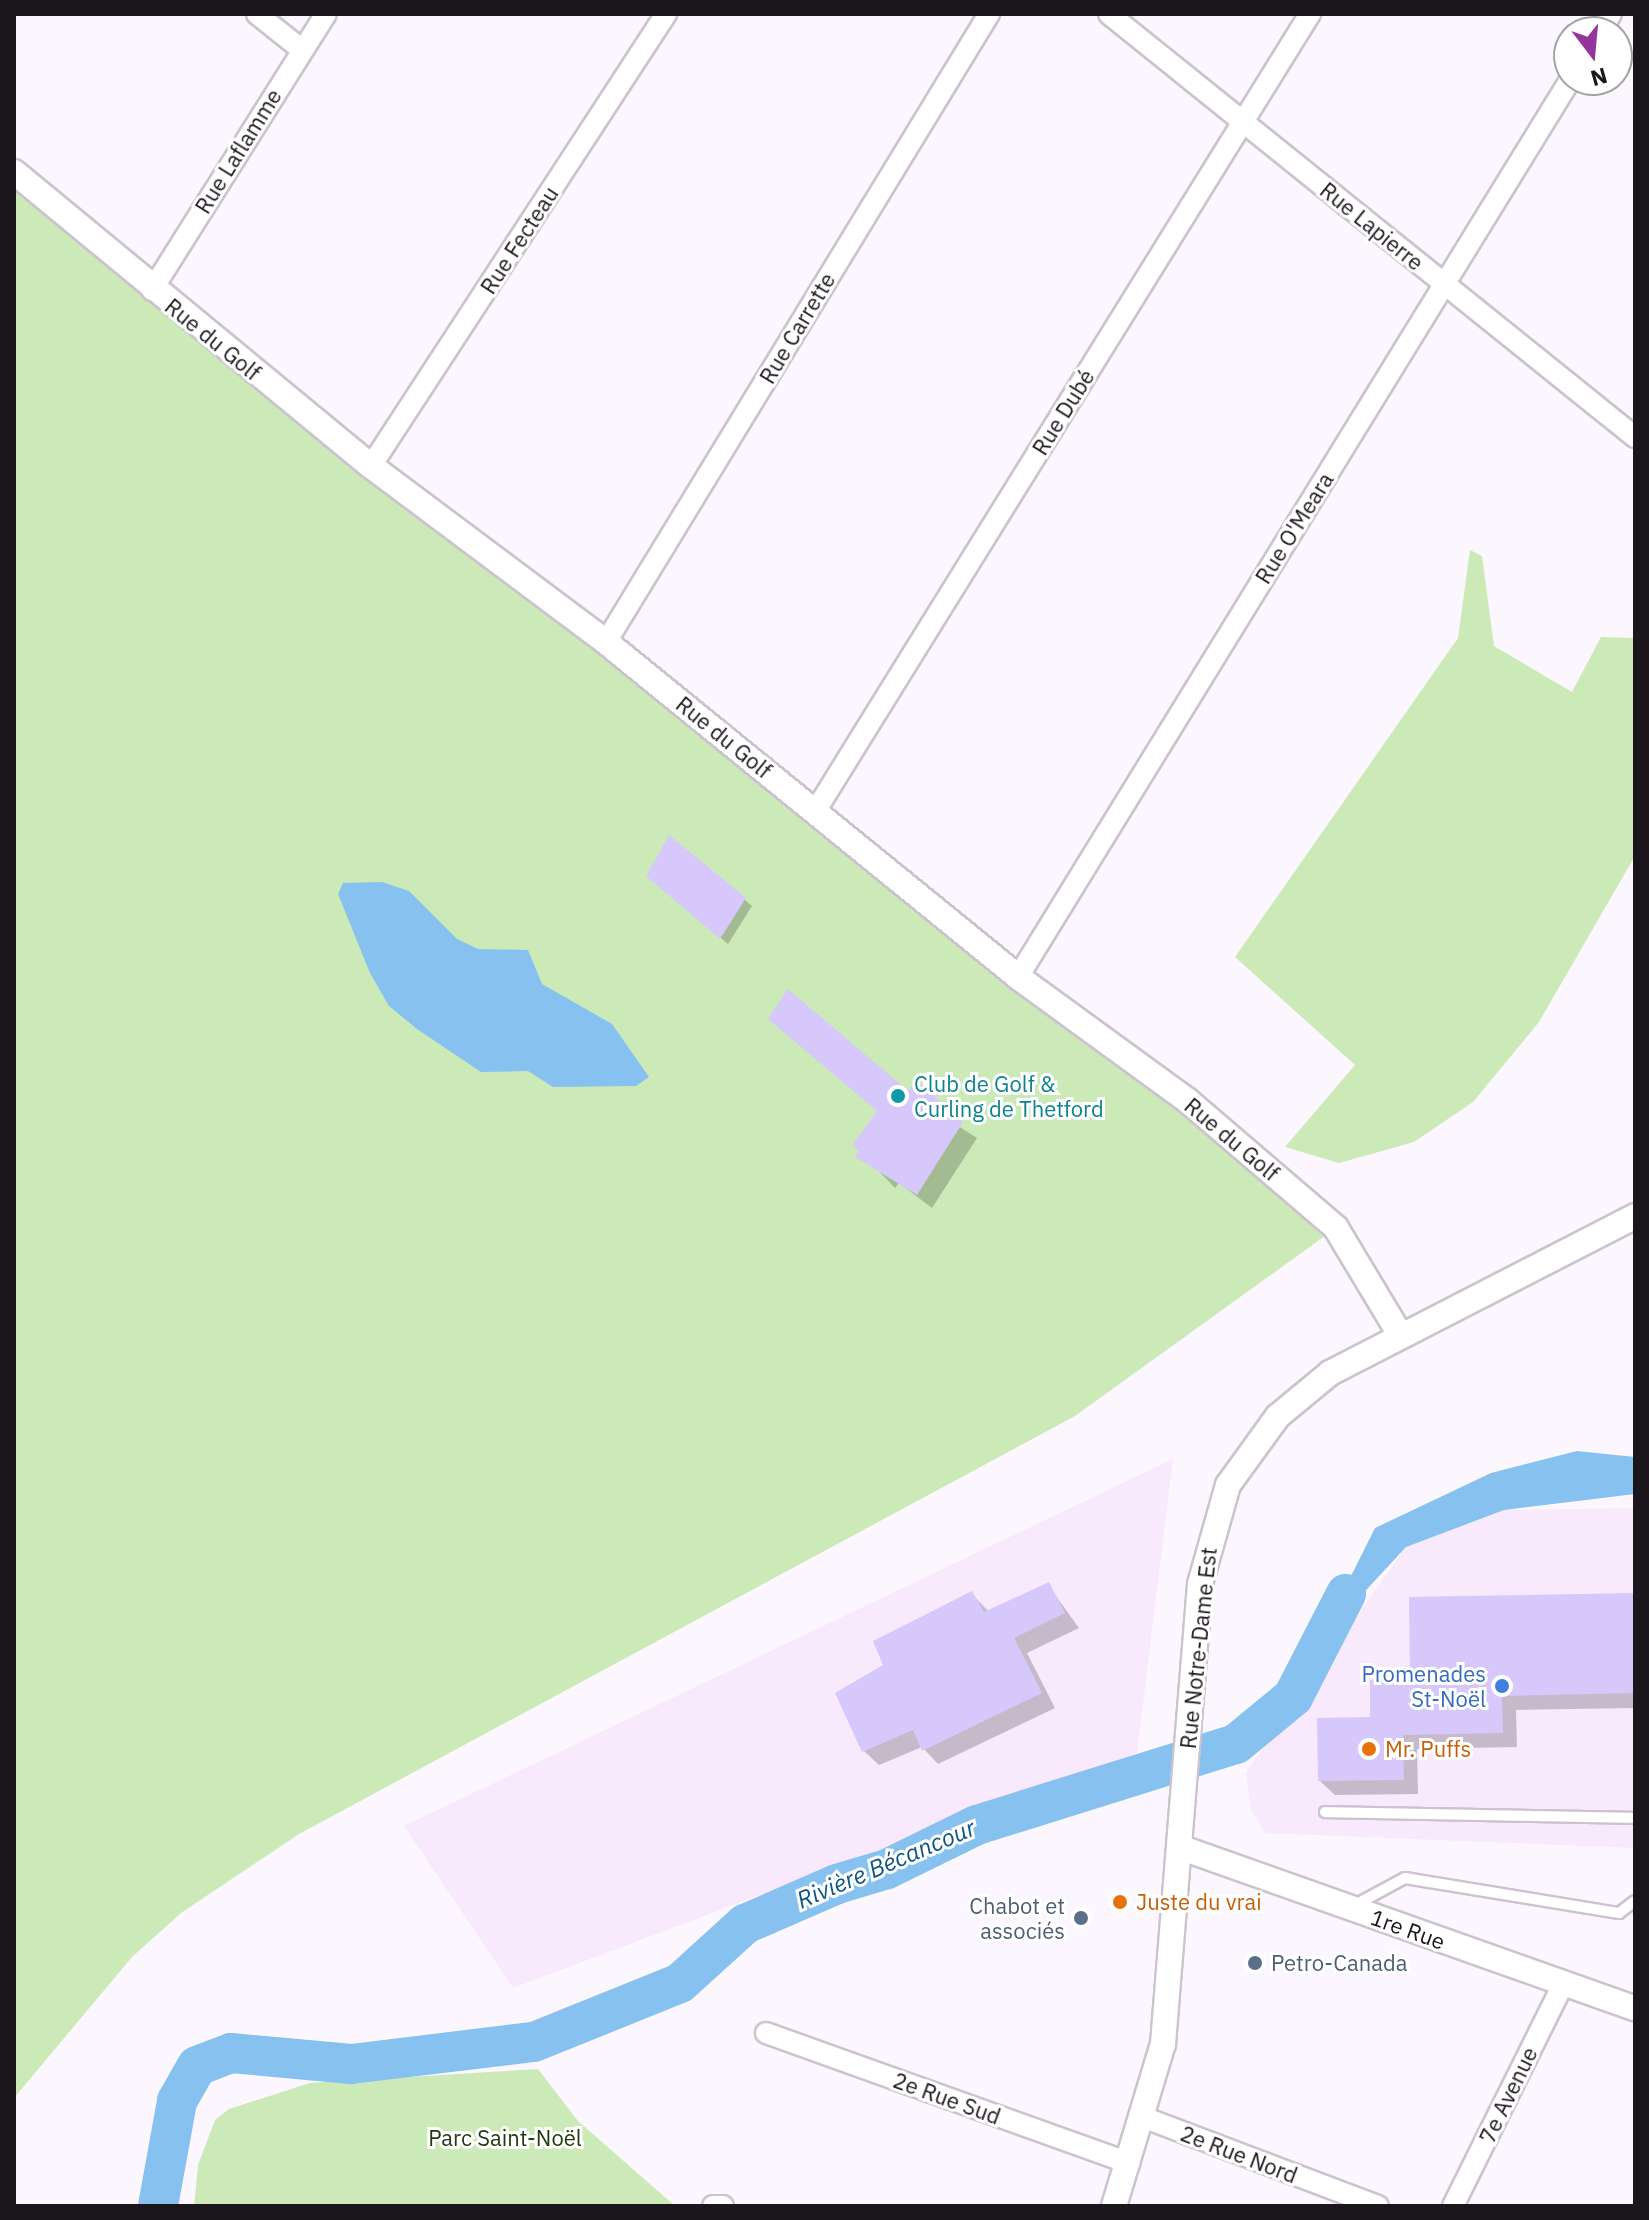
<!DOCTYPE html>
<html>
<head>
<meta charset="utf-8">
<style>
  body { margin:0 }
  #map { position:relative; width:1649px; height:2220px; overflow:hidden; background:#fcf7fe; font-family:"IBM Plex Sans",sans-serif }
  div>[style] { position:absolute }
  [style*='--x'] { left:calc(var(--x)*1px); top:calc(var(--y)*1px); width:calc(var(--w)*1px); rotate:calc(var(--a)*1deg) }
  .built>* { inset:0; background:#f8e9fd }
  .green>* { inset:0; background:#cbeab7 }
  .water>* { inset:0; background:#86c1ef }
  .shadow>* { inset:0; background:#0003 }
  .river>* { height:40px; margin:-20px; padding:0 20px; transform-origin:20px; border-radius:20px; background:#86c1ef }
  .building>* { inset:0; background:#d6c8fb }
  .roads { filter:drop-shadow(2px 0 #ccc3cf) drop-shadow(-2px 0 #ccc3cf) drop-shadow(0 2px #ccc3cf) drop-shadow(0 -2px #ccc3cf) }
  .service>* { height:10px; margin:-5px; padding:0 5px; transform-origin:5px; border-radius:5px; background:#fff }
  .minor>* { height:20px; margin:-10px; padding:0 10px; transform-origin:10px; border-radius:10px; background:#fff }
  .tertiary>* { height:24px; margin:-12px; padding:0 12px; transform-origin:12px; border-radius:12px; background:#fff }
  .dots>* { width:22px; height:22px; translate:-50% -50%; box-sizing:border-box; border:4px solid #fff; border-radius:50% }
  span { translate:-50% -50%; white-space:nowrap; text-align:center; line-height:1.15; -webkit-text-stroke:6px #fff; paint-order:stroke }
  .street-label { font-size:22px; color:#1a161b }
  .culture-label { font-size:22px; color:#0d838f }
  .left { translate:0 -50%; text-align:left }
  .shop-label { font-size:22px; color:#366cbe }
  .right { translate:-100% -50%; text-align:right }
  .food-label { font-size:22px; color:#c56008 }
  .service-label { font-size:22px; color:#4e5e75 }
  .park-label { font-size:22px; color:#233a10 }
  .water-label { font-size:24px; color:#0f5580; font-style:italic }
  .frame { position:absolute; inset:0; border:16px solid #1a161b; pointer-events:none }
  .north { position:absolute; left:1553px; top:16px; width:80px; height:80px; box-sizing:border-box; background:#fff; border:2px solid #a3a2a4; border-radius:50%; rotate:164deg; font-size:22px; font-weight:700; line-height:32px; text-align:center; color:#1a161b }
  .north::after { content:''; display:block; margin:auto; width:28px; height:36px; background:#97349b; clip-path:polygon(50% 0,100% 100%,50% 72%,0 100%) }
</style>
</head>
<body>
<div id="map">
  <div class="built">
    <i style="clip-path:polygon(1173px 1459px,1137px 1753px,513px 1988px,404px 1826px)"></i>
    <i style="clip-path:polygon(1635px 1508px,1635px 1848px,1266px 1833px,1251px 1811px,1246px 1772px,1406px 1547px,1504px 1510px)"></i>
  </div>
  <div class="green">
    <i style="clip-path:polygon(14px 172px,1336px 1228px,1075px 1416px,299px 1834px,181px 1913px,132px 1957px,14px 2098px)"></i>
    <i style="clip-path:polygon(1470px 550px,1482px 556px,1494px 646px,1572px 692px,1601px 637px,1635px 638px,1635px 856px,1539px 1022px,1473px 1102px,1414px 1142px,1339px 1163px,1285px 1147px,1355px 1065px,1235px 957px,1458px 638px)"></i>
    <i style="clip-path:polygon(538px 2069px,578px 2121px,675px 2206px,194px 2206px,198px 2165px,215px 2120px,229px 2109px,310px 2083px)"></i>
  </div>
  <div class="water">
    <i style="clip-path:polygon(382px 882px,409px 891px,457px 939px,478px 949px,528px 950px,542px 984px,612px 1024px,649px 1077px,636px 1086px,553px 1087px,528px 1071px,481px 1072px,417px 1029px,389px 1006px,370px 973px,338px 894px,343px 883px)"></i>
    <i style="clip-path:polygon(1577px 1451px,1635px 1457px,1635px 1494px,1504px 1510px,1406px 1547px,1318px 1642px,1375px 1528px,1491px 1473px)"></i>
  </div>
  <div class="shadow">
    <i style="clip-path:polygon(655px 882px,745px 900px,752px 906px,728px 944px)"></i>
    <i style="clip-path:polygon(908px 1094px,977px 1138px,932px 1208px,899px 1183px,895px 1188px,854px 1145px)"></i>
    <i style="clip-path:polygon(1048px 1585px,1079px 1628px,1027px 1653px,1055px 1708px,938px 1764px,922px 1747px,879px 1765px,864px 1751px,886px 1666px,972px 1594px,989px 1612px)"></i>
    <i style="clip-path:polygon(1635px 1595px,1635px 1708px,1516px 1710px,1517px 1747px,1417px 1749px,1418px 1794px,1335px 1795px,1320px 1781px,1412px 1681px)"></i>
  </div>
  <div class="river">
    <i style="--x:158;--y:2206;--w:107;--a:-79.7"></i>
    <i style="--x:177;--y:2101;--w:40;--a:-60.3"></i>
    <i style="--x:197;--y:2066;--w:36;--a:-21"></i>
    <i style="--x:231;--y:2053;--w:121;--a:5.2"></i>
    <i style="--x:351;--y:2064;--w:184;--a:-6.9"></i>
    <i style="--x:534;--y:2042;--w:157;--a:-22"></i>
    <i style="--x:680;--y:1983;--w:88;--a:-42.2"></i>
    <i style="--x:745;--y:1924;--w:100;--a:-23.5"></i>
    <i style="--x:837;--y:1884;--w:52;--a:-16.7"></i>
    <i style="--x:887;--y:1869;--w:100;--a:-26.1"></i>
    <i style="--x:977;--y:1825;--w:271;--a:-17.4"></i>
    <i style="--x:1236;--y:1744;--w:74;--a:-39.5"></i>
    <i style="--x:1293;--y:1697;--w:116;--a:-62.8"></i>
  </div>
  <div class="building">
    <i style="clip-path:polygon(669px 835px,746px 898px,720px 939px,646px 876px)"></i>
    <i style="clip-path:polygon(788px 989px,908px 1091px,917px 1080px,963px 1122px,917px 1195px,855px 1157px,859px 1151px,852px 1145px,877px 1111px,768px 1019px)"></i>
    <i style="clip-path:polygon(1049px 1582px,1065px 1613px,1014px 1638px,1042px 1693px,922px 1751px,913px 1730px,862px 1752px,835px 1693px,883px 1665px,873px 1641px,972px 1591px,984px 1612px)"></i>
    <i style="clip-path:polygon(1635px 1593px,1635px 1693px,1502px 1696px,1503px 1733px,1403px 1735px,1404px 1780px,1318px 1781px,1317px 1718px,1370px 1717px,1370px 1680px,1410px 1679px,1409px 1597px)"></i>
  </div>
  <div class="roads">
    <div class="service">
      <i style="--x:1325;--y:1812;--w:310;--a:1.1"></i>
      <i style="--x:1355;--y:1905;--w:57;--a:-28.4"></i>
      <i style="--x:1405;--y:1878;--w:217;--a:9.3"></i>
      <i style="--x:1619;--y:1913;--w:20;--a:-37"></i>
    </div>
    <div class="minor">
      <i style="--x:257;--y:14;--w:56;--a:38.5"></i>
      <i style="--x:1109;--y:14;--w:675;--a:38.81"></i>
      <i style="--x:1600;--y:32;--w:21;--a:-59"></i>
      <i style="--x:152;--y:290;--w:326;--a:-57.8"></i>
      <i style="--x:371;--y:466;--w:540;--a:-56.87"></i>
      <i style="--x:606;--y:642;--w:736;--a:-58.62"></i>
      <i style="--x:816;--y:810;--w:937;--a:-58.18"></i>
      <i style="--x:1018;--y:977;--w:1053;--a:-58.39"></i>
      <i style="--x:766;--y:2033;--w:386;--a:19.7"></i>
      <i style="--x:1145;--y:2118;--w:249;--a:20.7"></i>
      <i style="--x:713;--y:2206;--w:10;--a:0"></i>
      <i style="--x:1453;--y:2206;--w:248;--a:-63.6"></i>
    </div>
    <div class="tertiary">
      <i style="--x:14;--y:172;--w:462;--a:39.5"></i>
      <i style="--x:371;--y:466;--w:294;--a:36.8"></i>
      <i style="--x:606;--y:642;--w:531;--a:39.11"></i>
      <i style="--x:1018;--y:977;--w:210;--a:36.1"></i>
      <i style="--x:1188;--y:1101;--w:195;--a:40.6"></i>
      <i style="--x:1336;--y:1228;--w:122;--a:59"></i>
      <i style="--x:1182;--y:1848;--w:480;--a:19.5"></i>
      <i style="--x:1114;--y:2206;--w:169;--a:-73.2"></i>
      <i style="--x:1163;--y:2044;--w:461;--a:-85.4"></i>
      <i style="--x:1200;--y:1584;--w:103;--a:-74.2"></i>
      <i style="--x:1228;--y:1485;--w:85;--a:-54.1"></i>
      <i style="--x:1278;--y:1416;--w:67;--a:-39.6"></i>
      <i style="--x:1330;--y:1373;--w:343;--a:-27.2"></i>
    </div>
  </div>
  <div class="dots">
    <i style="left:898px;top:1096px;background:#0f9aa8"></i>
    <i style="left:1502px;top:1686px;background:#3f7fe0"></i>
    <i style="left:1369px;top:1749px;background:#e8710a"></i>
    <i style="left:1120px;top:1902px;background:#e8710a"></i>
    <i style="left:1081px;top:1918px;background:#5c6f8a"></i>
    <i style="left:1255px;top:1963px;background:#5c6f8a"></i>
  </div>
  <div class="street-label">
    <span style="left:238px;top:151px;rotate:-58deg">Rue Laflamme</span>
    <span style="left:1372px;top:226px;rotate:39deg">Rue Lapierre</span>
    <span style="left:519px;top:240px;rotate:-57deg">Rue Fecteau</span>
    <span style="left:797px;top:328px;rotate:-59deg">Rue Carrette</span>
    <span style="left:213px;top:339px;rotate:39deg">Rue du Golf</span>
    <span style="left:1063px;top:412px;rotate:-58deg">Rue Dubé</span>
    <span style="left:1294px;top:528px;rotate:-58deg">Rue O'Meara</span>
    <span style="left:724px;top:737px;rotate:39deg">Rue du Golf</span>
    <span style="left:1232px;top:1139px;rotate:40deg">Rue du Golf</span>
    <span style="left:1198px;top:1648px;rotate:-84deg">Rue Notre-Dame Est</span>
    <span style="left:1408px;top:1929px;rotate:20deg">1re Rue</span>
    <span style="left:1508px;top:2095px;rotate:-64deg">7e Avenue</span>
    <span style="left:947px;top:2098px;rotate:20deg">2e Rue Sud</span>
    <span style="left:1239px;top:2154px;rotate:21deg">2e Rue Nord</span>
  </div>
  <div class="culture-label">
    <span class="left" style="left:914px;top:1096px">Club de Golf &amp;<br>Curling de Thetford</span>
  </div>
  <div class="shop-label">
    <span class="right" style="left:1486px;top:1686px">Promenades<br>St-Noël</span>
  </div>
  <div class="food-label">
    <span class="left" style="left:1385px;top:1749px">Mr. Puffs</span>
    <span class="left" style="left:1136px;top:1902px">Juste du vrai</span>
  </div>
  <div class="service-label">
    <span class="right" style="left:1065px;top:1918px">Chabot et<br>associés</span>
    <span class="left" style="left:1271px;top:1963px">Petro-Canada</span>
  </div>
  <div class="park-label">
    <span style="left:505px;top:2138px">Parc Saint-Noël</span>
  </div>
  <div class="water-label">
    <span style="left:886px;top:1864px;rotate:-23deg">Rivière Bécancour</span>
  </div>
  <div class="frame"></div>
  <div class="north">N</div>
</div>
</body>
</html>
